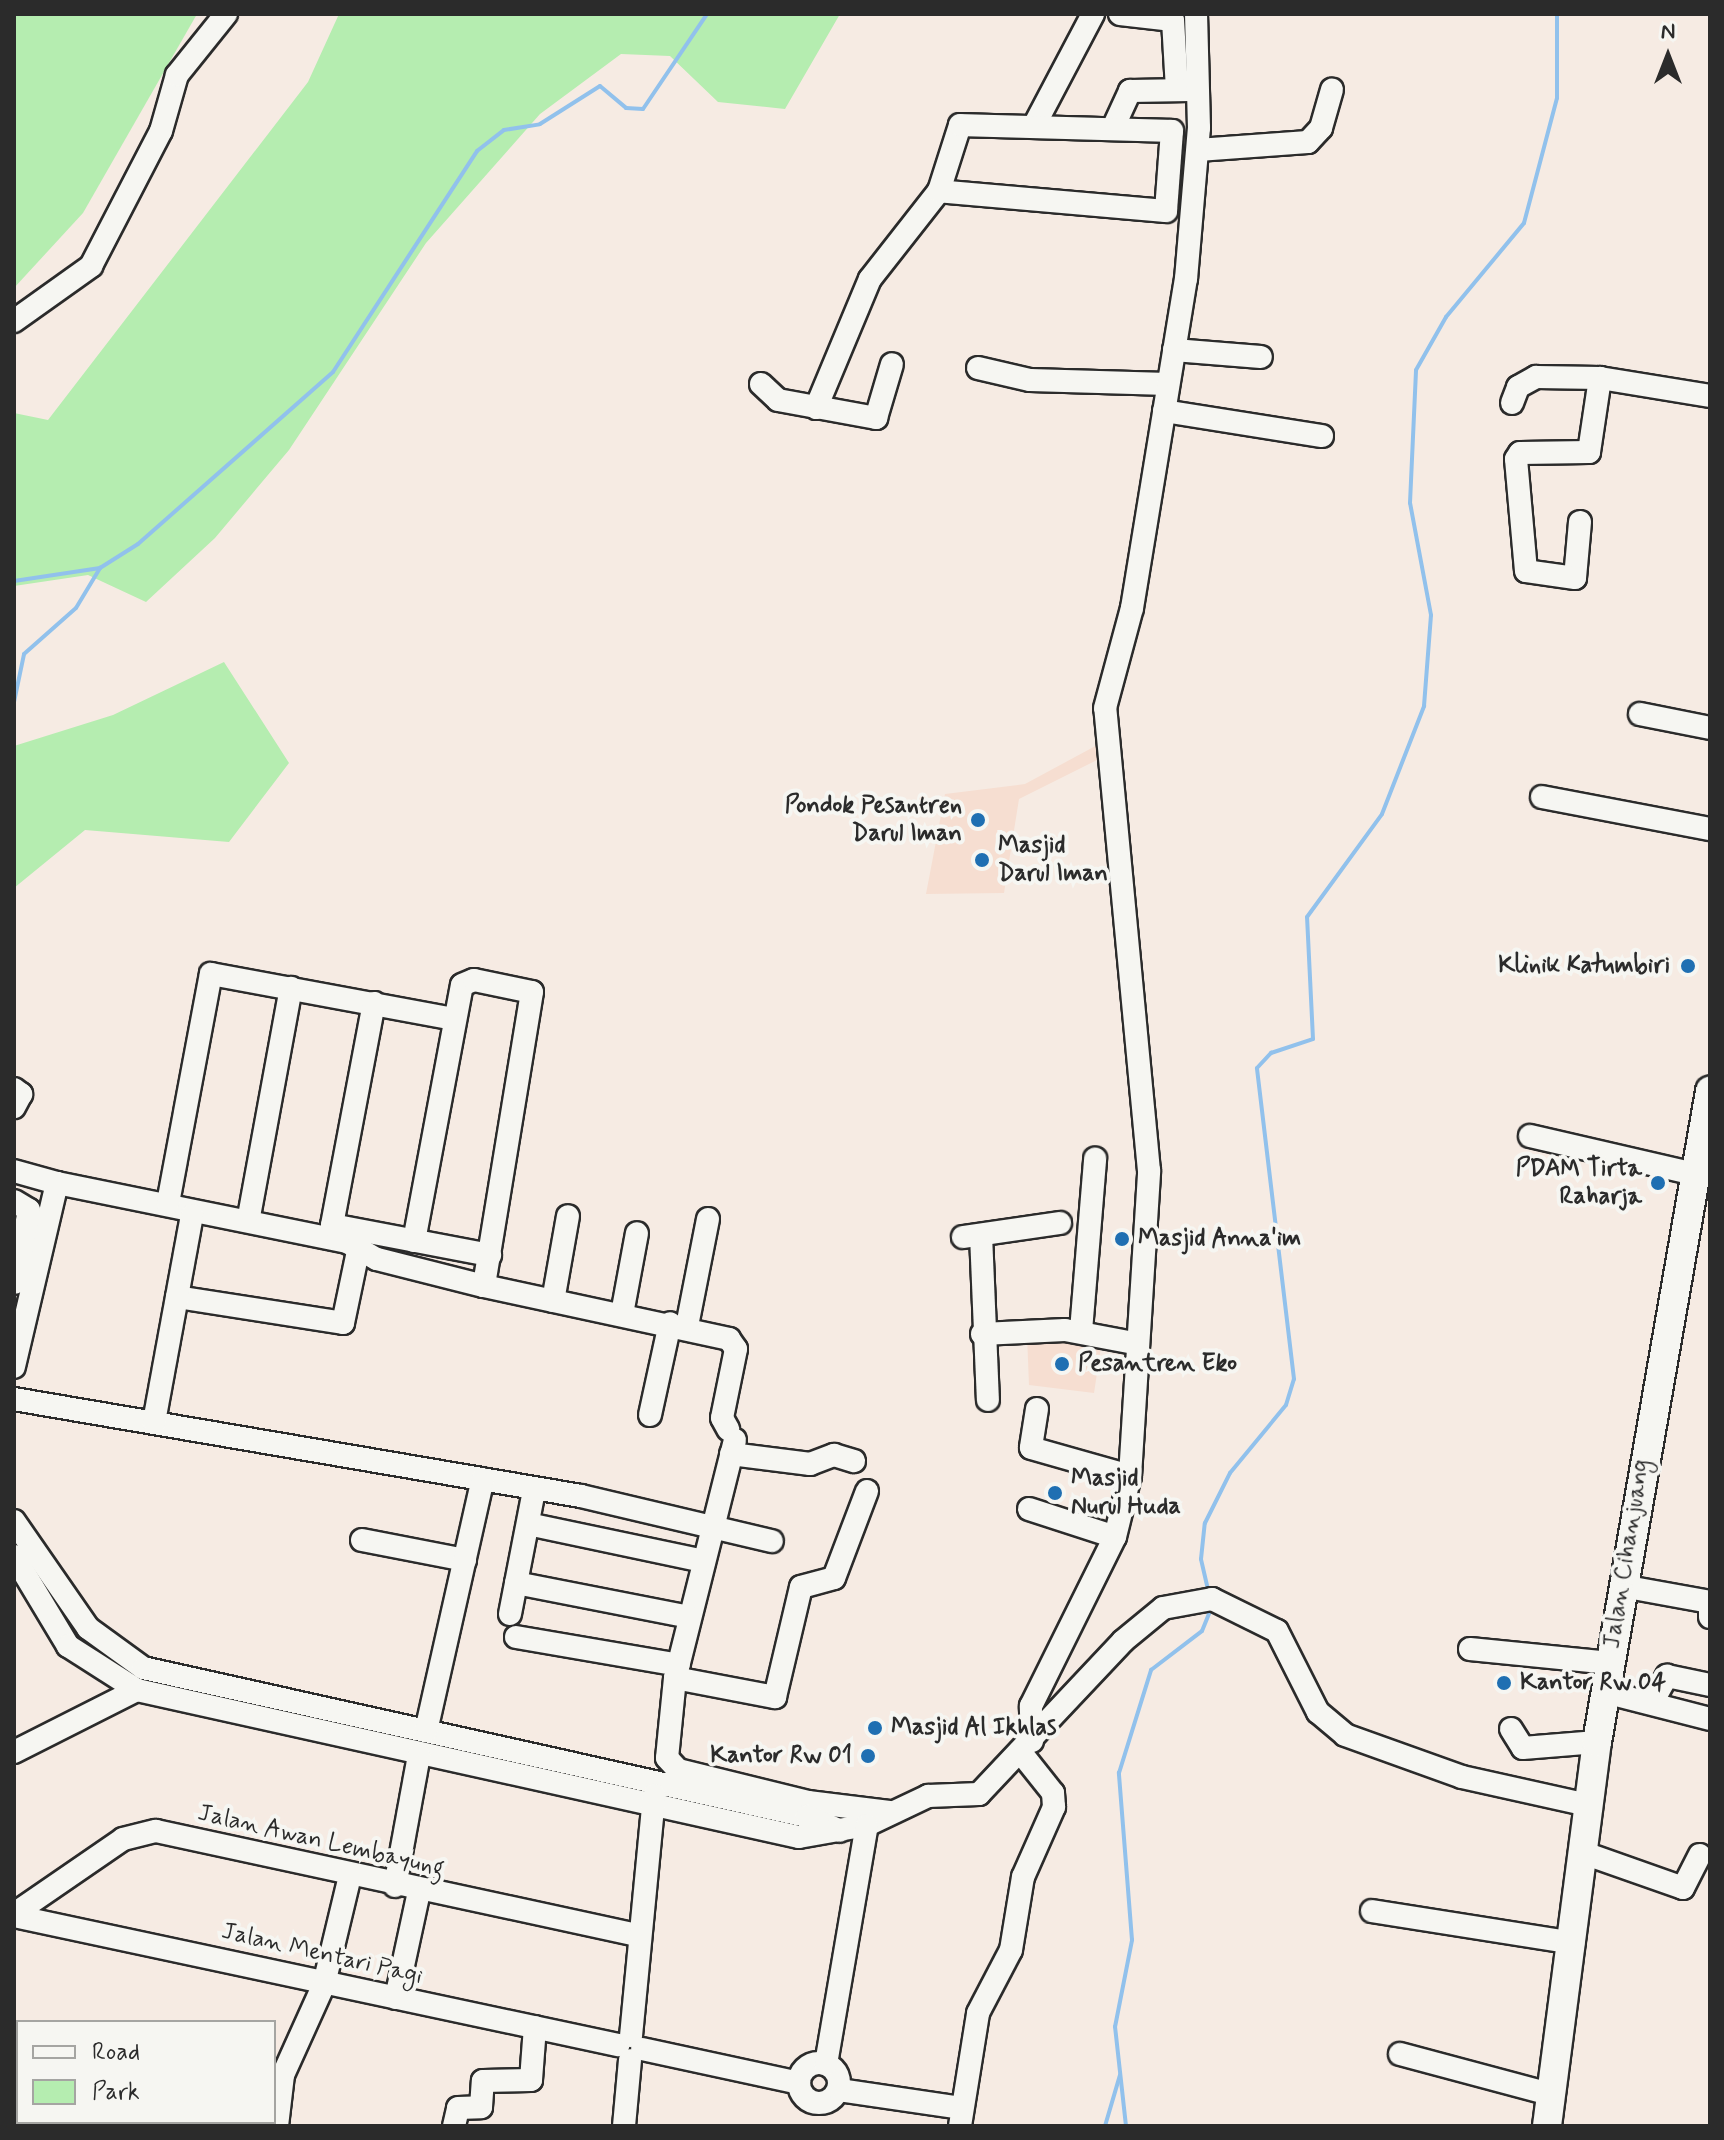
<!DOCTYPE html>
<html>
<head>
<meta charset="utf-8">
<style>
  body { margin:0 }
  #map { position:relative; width:1724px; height:2140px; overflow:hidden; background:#f6ebe3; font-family:Mynerve,sans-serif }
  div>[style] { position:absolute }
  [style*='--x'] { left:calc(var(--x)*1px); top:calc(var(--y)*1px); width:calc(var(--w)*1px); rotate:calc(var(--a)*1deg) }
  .built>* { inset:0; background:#f6ded1 }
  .green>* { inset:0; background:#b5edb0 }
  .stream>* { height:4px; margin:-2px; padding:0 2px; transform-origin:2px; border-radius:2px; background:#91c1ec }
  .roads { filter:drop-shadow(2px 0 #2b2b2b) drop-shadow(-2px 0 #2b2b2b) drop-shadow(0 2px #2b2b2b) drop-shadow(0 -2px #2b2b2b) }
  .minor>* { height:22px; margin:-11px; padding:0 11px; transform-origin:11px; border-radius:11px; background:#f6f6f2 }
  .minor>.ring { margin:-11px; padding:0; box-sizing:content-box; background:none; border:22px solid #f6f6f2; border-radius:50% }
  .major>* { height:28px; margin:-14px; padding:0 14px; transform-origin:14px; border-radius:14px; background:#f6f6f2 }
  .dots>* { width:22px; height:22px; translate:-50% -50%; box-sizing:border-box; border:4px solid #f6f6f2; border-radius:50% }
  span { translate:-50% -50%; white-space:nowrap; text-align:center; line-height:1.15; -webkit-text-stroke:8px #f6f6f2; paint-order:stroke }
  .poi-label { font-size:24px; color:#2b2b2b; font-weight:700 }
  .right { translate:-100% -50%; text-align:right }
  .left { translate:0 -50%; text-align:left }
  .street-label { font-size:24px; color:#2b2b2b }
  .frame { position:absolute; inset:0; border:16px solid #2b2b2b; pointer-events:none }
  .legend { position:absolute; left:16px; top:2020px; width:260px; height:104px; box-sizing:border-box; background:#f6f6f2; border:2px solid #a5a5a2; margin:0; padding:10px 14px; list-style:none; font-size:24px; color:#2b2b2b }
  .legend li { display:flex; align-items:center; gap:16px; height:40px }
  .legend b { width:40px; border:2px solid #a5a5a2 }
  .north { position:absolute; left:1628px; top:16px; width:80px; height:80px; -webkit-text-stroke:6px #f6f6f2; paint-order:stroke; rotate:0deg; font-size:22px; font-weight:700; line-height:32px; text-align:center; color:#2b2b2b }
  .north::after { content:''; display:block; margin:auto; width:28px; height:36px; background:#2b2b2b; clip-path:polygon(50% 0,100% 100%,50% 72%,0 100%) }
</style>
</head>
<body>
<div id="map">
  <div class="built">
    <i style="clip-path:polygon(1101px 743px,1103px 757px,1019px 799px,1004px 893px,926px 894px,945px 794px,1025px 784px)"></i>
    <i style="clip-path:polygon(1027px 1335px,1101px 1347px,1094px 1393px,1029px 1385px)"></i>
  </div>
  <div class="green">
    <i style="clip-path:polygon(14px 14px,197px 14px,83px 213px,14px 288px)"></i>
    <i style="clip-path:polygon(339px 14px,840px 14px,785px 109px,718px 102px,670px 56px,621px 54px,540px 114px,426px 243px,289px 450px,215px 538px,146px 602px,88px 575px,14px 586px,14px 413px,48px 420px,308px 82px)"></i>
    <i style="clip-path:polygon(224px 662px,289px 763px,229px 842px,85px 830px,14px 888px,14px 746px,113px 715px)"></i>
  </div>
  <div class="stream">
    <i style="--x:14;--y:581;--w:87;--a:-8.6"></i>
    <i style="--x:100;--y:568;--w:45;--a:-32.3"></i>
    <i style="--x:138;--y:544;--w:260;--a:-41.4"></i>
    <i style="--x:333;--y:372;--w:264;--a:-56.9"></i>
    <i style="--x:477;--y:151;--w:34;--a:-38"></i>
    <i style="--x:504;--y:130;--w:36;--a:-9"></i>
    <i style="--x:540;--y:124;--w:71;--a:-32.3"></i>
    <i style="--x:600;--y:86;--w:34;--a:40"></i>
    <i style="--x:626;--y:108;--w:17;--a:3"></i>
    <i style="--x:643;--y:109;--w:115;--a:-56"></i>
    <i style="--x:14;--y:702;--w:49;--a:-78.2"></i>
    <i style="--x:24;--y:654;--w:69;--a:-41.5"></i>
    <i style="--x:76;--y:608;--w:47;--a:-59"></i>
    <i style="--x:1209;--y:1594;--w:36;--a:-103"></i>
    <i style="--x:1201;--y:1559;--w:36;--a:-84"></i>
    <i style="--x:1205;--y:1523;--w:56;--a:-63.4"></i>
    <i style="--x:1230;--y:1473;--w:88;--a:-50.5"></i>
    <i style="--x:1286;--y:1405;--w:27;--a:-73"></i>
    <i style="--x:1294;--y:1379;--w:313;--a:-96.8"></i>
    <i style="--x:1257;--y:1068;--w:21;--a:-47"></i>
    <i style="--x:1271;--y:1053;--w:44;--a:-18.4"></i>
    <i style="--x:1313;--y:1039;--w:122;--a:-92.8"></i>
    <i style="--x:1307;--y:917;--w:127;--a:-53.9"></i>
    <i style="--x:1382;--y:814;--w:116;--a:-68.7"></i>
    <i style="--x:1424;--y:706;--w:91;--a:-85.6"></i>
    <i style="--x:1431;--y:615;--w:114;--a:-100.6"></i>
    <i style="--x:1410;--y:503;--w:133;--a:-87.4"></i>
    <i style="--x:1416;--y:370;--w:61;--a:-60.5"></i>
    <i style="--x:1446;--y:317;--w:122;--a:-50.3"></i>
    <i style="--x:1524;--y:223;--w:129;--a:-75.2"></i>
    <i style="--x:1557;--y:98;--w:84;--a:-90"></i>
    <i style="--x:1105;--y:2126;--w:53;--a:-73.6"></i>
    <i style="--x:1126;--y:2126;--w:100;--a:-96.3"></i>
    <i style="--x:1115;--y:2027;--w:89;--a:-78.9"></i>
    <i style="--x:1132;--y:1940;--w:168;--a:-94.5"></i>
    <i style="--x:1119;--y:1773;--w:108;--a:-72.7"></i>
    <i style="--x:1151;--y:1670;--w:64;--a:-37.4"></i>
    <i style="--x:1202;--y:1631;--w:27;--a:-68"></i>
  </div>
  <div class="roads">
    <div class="minor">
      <i style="--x:1120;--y:14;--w:53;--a:6.5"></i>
      <i style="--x:1173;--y:20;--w:69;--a:86.7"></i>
      <i style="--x:1034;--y:126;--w:127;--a:-62.2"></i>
      <i style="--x:1113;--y:128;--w:41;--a:-65.3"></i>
      <i style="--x:1130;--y:91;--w:60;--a:-1"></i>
      <i style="--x:1198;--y:150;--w:110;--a:-4.2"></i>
      <i style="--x:1308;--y:142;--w:19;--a:-47"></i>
      <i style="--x:1321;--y:128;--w:40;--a:-74"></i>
      <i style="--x:14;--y:321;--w:95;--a:-35.5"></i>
      <i style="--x:91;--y:266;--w:152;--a:-62.6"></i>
      <i style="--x:161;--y:131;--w:58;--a:-74.1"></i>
      <i style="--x:177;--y:75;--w:78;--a:-51.2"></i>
      <i style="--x:1174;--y:350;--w:87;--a:4.6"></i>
      <i style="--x:978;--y:368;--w:53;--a:13"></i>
      <i style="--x:1030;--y:380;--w:138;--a:1.7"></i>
      <i style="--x:761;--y:384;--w:23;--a:43"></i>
      <i style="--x:778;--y:400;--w:100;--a:10.4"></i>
      <i style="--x:876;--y:418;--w:56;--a:-73.5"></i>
      <i style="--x:1512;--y:403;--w:17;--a:-69"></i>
      <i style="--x:1518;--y:387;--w:21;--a:-29"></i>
      <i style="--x:1536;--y:377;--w:64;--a:0.9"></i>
      <i style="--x:1600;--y:378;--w:111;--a:9.3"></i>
      <i style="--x:816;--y:408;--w:140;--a:-67.3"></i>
      <i style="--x:870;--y:279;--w:112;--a:-51.9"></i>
      <i style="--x:939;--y:191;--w:69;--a:-72.3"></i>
      <i style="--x:960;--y:125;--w:212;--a:1.6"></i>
      <i style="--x:1172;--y:131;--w:80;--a:94.3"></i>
      <i style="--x:1166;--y:211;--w:228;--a:-175"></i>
      <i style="--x:1164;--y:411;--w:160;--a:9"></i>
      <i style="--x:1580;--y:522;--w:56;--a:95.1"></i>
      <i style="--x:1575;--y:578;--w:49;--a:-171.9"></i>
      <i style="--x:1526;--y:571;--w:112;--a:-95.1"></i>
      <i style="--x:1516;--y:459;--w:7;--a:-56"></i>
      <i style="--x:1520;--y:453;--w:69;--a:-0.8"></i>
      <i style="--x:1589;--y:452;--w:75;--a:-81.5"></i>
      <i style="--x:1640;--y:714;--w:71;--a:11.3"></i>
      <i style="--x:1542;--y:797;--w:171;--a:10.8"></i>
      <i style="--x:14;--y:1089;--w:9;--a:36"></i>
      <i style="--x:21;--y:1094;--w:15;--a:118"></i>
      <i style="--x:1530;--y:1136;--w:168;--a:13"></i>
      <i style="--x:14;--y:1171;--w:45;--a:15.6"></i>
      <i style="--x:57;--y:1183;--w:189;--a:103.2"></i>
      <i style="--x:57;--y:1183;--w:296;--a:11.5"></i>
      <i style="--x:347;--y:1242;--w:34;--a:30"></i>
      <i style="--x:377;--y:1259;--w:110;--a:14.2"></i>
      <i style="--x:484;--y:1286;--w:251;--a:12.2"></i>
      <i style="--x:729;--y:1339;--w:12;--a:55"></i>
      <i style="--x:736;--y:1349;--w:70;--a:101.5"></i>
      <i style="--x:722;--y:1418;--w:13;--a:61"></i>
      <i style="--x:14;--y:1201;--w:17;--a:31"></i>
      <i style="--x:29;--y:1210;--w:74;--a:100.9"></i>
      <i style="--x:168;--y:1203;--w:233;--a:-79.4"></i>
      <i style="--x:211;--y:974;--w:247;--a:10.5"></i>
      <i style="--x:250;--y:1211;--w:227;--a:-79.6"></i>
      <i style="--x:332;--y:1225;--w:161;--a:10.8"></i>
      <i style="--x:332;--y:1225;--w:226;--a:-79.3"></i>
      <i style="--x:981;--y:1235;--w:165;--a:87.6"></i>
      <i style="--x:963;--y:1237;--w:98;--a:-8.2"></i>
      <i style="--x:414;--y:1241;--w:260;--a:-79.4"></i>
      <i style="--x:462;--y:985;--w:13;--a:-23"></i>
      <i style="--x:474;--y:980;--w:59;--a:11.7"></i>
      <i style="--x:532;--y:992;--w:298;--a:99.3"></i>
      <i style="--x:177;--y:1297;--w:168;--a:8.9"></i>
      <i style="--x:343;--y:1323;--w:93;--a:-78.2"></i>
      <i style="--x:553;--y:1301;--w:86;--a:-80"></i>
      <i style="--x:622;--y:1314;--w:82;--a:-79.5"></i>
      <i style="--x:687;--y:1326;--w:109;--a:-78.9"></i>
      <i style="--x:1081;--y:1331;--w:173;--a:-85.3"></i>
      <i style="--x:982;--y:1334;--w:83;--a:-2.8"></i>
      <i style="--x:1065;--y:1330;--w:70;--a:10.7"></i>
      <i style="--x:14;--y:1399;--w:575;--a:9.71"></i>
      <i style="--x:581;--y:1496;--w:196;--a:13.3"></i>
      <i style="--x:1037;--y:1409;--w:39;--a:99"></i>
      <i style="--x:1031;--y:1448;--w:103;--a:15.8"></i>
      <i style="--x:650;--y:1415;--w:94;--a:-77.7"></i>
      <i style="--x:154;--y:1422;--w:210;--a:-79.6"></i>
      <i style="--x:735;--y:1440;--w:245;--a:104.1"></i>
      <i style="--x:675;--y:1678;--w:80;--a:95.7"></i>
      <i style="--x:667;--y:1758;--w:16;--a:47"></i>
      <i style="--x:678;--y:1770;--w:134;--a:13.8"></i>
      <i style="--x:808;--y:1802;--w:82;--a:7"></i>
      <i style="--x:731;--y:1454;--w:80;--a:7.2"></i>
      <i style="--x:810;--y:1464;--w:26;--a:-21"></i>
      <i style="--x:834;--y:1455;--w:21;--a:17"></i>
      <i style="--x:1029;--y:1509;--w:90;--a:18"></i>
      <i style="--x:14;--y:1521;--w:130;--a:55.3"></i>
      <i style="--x:88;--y:1628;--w:68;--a:36"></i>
      <i style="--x:143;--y:1668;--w:680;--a:12.57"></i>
      <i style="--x:807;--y:1816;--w:36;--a:24"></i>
      <i style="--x:528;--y:1524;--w:180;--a:11.9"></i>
      <i style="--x:362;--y:1540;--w:105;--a:11"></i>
      <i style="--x:14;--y:1556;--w:105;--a:59"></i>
      <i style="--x:68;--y:1646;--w:82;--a:32.5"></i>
      <i style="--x:137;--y:1690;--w:678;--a:12.52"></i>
      <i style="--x:799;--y:1837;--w:69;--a:-10"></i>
      <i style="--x:867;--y:1825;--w:68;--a:-25.4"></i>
      <i style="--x:928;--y:1796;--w:51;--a:-2.2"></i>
      <i style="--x:979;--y:1794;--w:210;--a:-46.7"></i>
      <i style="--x:1123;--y:1641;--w:52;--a:-39.5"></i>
      <i style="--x:1163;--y:1608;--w:50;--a:-10.4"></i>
      <i style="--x:1212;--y:1599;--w:72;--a:26.2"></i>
      <i style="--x:1277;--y:1631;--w:91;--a:63.2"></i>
      <i style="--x:1318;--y:1712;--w:35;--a:40"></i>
      <i style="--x:1345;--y:1735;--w:124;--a:19.7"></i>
      <i style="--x:1462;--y:1777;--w:129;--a:12.5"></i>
      <i style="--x:516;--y:1583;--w:177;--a:11.1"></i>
      <i style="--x:1622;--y:1586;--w:89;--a:10.3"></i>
      <i style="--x:1710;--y:1602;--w:15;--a:90"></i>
      <i style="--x:510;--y:1614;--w:120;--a:-79"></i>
      <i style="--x:516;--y:1637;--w:165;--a:9.7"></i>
      <i style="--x:1470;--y:1649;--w:141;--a:5.7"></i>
      <i style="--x:675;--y:1678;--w:102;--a:10.8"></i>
      <i style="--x:775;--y:1697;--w:113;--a:-76.7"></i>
      <i style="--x:801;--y:1587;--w:34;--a:-15"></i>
      <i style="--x:834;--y:1578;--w:93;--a:-69.2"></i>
      <i style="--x:1605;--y:1692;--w:108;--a:14.4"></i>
      <i style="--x:1653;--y:1701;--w:29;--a:-61"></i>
      <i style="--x:1667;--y:1676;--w:44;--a:11.8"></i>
      <i style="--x:1511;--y:1729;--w:22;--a:58"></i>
      <i style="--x:1523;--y:1748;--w:74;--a:-4.6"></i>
      <i style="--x:426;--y:1731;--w:258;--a:-77.3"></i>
      <i style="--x:1032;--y:1741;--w:35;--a:-92"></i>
      <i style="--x:1031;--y:1706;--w:189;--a:-63.6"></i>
      <i style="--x:1115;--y:1537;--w:63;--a:-76.2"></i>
      <i style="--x:1130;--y:1476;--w:306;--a:-86.4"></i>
      <i style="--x:1149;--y:1171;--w:465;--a:-95.4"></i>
      <i style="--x:1105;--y:708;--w:104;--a:-74.9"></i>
      <i style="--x:1132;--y:608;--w:333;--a:-80.7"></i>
      <i style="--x:1186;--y:279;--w:152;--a:-85.1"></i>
      <i style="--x:1199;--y:128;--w:114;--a:-91.5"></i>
      <i style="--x:14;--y:1752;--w:138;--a:-26.8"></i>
      <i style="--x:1581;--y:1852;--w:108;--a:19.4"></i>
      <i style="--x:1683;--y:1888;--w:37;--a:-63"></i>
      <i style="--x:395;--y:1886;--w:133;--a:-79.6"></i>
      <i style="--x:1372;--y:1911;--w:204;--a:9"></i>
      <i style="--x:14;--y:1914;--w:132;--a:-34.5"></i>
      <i style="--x:123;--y:1839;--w:34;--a:-14"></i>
      <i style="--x:156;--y:1831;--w:492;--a:12.2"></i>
      <i style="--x:14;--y:1916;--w:618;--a:12.06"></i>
      <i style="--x:396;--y:1998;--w:108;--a:-77.8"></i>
      <i style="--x:631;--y:2036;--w:242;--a:-84.5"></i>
      <i style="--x:642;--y:2049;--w:161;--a:12.2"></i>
      <i style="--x:1400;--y:2054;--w:158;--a:15"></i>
      <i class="ring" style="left:799px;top:2063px;width:18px;height:18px"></i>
      <i style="--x:826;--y:2064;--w:242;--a:-80.3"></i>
      <i style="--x:839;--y:2090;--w:123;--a:8.4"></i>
      <i style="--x:277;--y:2126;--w:51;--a:-83.3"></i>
      <i style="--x:283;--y:2075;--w:100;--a:-65.7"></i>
      <i style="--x:324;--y:1984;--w:111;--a:-76.5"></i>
      <i style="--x:454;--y:2126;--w:18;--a:-77"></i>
      <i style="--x:458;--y:2108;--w:23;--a:-2"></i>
      <i style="--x:481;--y:2107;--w:26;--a:-86"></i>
      <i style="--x:483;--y:2081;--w:48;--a:-1.2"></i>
      <i style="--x:531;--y:2080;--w:53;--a:-85.7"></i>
      <i style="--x:624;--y:2126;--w:66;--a:-84.8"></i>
      <i style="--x:960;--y:2126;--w:114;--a:-80.9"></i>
      <i style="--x:978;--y:2013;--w:71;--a:-62.4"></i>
      <i style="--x:1011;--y:1950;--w:74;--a:-80.7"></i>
      <i style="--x:1023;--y:1877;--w:77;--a:-66.1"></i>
      <i style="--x:1054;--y:1807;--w:14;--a:-94"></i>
      <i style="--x:1053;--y:1793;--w:50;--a:-128.5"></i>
    </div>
    <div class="major">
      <i style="--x:1547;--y:2126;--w:387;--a:-82.6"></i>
      <i style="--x:1597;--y:1742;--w:661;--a:-80.15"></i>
    </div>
  </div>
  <div class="dots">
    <i style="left:978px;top:820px;background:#1f6fb2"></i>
    <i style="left:982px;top:860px;background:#1f6fb2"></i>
    <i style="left:1688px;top:966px;background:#1f6fb2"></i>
    <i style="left:1658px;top:1183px;background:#1f6fb2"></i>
    <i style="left:1122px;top:1239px;background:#1f6fb2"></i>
    <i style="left:1062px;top:1364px;background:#1f6fb2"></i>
    <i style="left:1055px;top:1493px;background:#1f6fb2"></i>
    <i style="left:1504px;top:1683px;background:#1f6fb2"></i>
    <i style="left:875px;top:1728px;background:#1f6fb2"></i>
    <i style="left:868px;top:1756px;background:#1f6fb2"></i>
  </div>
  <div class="poi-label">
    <span class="right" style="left:962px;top:820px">Pondok Pesantren<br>Darul Iman</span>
    <span class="left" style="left:998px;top:860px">Masjid<br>Darul Iman</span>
    <span class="right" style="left:1670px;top:966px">Klinik Katumbiri</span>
    <span class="right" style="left:1642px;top:1183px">PDAM Tirta<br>Raharja</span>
    <span class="left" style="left:1138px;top:1239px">Masjid Anna'im</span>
    <span class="left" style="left:1078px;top:1364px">Pesantren Eko</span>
    <span class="left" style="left:1071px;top:1493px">Masjid<br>Nurul Huda</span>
    <span class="left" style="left:1520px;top:1683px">Kantor Rw 04</span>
    <span class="left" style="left:891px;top:1728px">Masjid Al Ikhlas</span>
    <span class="right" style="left:852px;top:1756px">Kantor Rw 01</span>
  </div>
  <div class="street-label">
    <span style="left:1627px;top:1554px;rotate:-81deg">Jalan Cihanjuang</span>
    <span style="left:321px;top:1841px;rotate:13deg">Jalan Awan Lembayung</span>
    <span style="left:322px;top:1954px;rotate:13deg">Jalan Mentari Pagi</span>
  </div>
  <div class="frame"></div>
  <ul class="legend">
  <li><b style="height:10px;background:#f6f6f2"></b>Road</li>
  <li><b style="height:22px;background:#b5edb0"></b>Park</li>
  </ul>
  <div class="north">N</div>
</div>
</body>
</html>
